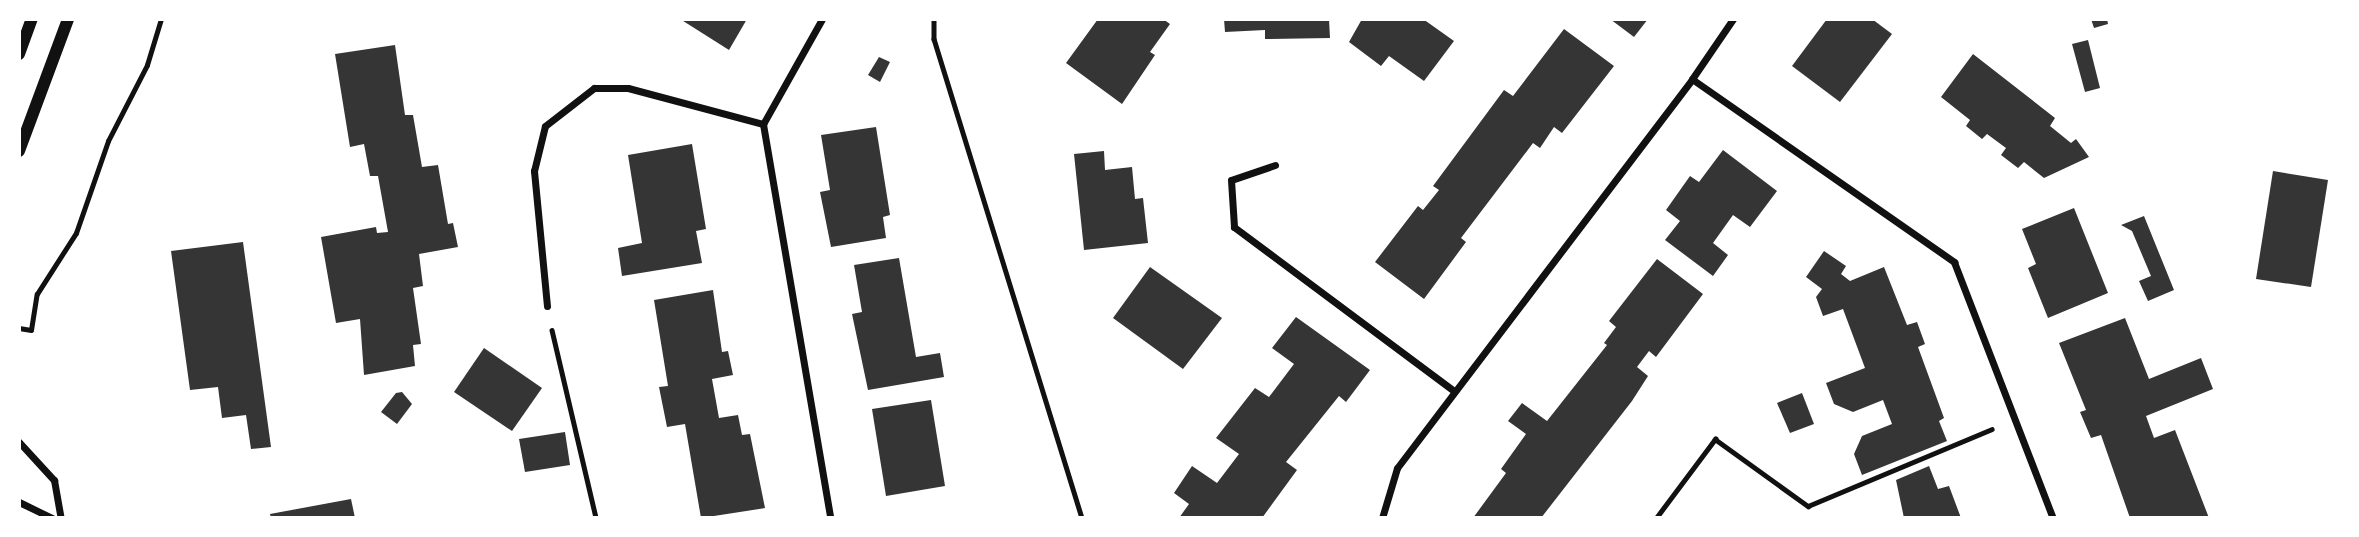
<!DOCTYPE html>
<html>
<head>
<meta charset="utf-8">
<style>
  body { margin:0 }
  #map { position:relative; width:2359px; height:537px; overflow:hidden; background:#fff; font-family:"Public Sans",sans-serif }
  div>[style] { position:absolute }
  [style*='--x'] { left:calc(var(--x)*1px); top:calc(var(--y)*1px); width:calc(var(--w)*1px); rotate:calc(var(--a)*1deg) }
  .building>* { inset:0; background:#353535 }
  .path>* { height:4.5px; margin:-2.25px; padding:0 2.25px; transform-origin:2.25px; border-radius:2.25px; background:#111 }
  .minor>* { height:7px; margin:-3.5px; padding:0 3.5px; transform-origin:3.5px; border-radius:3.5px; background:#111 }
  .tertiary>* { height:12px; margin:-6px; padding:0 6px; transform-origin:6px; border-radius:6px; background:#111 }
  span { translate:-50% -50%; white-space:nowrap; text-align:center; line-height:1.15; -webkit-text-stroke:7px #fff; paint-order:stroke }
  .frame { position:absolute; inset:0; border:21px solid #fff; pointer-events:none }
</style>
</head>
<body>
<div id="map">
  <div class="building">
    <i style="clip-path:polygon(680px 19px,747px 19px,729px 50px)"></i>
    <i style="clip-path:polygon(1098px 19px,1163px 19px,1170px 24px,1150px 52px,1155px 55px,1122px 104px,1066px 63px)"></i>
    <i style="clip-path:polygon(1224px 19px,1329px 19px,1330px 38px,1265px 39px,1265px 30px,1225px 32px)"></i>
    <i style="clip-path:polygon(1362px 19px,1423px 19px,1454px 41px,1424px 81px,1389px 56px,1381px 66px,1349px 42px)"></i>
    <i style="clip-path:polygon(1610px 19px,1648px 19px,1634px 37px)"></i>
    <i style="clip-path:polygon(1827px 19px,1872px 19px,1892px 34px,1840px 102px,1792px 66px)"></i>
    <i style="clip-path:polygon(2091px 19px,2107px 19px,2108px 24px,2094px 28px)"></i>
    <i style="clip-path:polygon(1564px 29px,1614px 66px,1562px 133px,1554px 127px,1540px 148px,1533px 143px,1461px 238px,1466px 242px,1424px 299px,1375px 262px,1418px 206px,1423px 210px,1439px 190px,1433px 186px,1504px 90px,1513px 96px)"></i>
    <i style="clip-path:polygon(2088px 40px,2100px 88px,2085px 92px,2072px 44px)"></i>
    <i style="clip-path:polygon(395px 45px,405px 115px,413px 115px,422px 167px,438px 165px,448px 224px,453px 223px,458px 247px,419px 254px,423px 286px,413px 288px,421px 344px,413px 345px,415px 366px,364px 375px,360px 319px,336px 323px,321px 237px,376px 227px,377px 233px,388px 232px,378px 176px,370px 176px,364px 144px,350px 147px,335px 54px)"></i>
    <i style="clip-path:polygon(1973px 54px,2055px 118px,2050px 126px,2071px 143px,2076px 139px,2089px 157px,2044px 178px,2024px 162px,2018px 168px,2001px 155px,2006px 148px,1987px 134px,1982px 139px,1966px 126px,1970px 120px,1941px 97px)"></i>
    <i style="clip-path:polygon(879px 57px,890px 62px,880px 82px,868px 75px)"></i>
    <i style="clip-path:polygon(876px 127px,890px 215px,883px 217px,886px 238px,831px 247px,820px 192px,830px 190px,821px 135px)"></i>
    <i style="clip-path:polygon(692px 144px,706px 229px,696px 231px,702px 263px,622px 276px,618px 248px,642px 243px,628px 155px)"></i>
    <i style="clip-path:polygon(1723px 150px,1777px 191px,1750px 227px,1733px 215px,1713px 243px,1728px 255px,1713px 276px,1665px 240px,1680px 221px,1666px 210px,1690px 176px,1699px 182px)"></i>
    <i style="clip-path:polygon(1104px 151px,1105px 170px,1132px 167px,1135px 199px,1143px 198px,1148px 243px,1084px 250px,1074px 154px)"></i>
    <i style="clip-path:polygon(2273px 171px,2328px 180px,2311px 287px,2256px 279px)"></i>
    <i style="clip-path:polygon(2074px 208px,2108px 293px,2048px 318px,2028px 268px,2036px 264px,2022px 229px)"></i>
    <i style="clip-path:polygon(2144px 216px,2174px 290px,2148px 301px,2139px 281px,2151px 276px,2132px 231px,2121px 225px)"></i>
    <i style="clip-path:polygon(243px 242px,271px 447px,251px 449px,246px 415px,222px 418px,218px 387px,190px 390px,171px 251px)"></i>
    <i style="clip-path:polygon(1824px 251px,1846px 266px,1841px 274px,1850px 281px,1884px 267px,1907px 325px,1917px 322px,1925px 344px,1918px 347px,1944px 418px,1939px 421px,1947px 441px,1862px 475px,1854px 454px,1862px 436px,1892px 424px,1883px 400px,1853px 412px,1834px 404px,1826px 383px,1865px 368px,1843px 309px,1823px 316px,1816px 297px,1822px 289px,1806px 277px)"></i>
    <i style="clip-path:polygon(899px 258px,916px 357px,940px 353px,944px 377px,868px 390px,852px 314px,862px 312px,854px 265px)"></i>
    <i style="clip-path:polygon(1657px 259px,1703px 294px,1656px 357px,1649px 351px,1637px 367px,1648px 376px,1632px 401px,1541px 518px,1473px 518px,1506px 473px,1501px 469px,1526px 434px,1508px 421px,1522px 403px,1547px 421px,1607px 345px,1604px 343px,1616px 327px,1609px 321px)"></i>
    <i style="clip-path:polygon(1150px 267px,1222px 318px,1183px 369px,1113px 318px)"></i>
    <i style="clip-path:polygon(713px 290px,722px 352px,728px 351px,733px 375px,712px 379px,719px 418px,738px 415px,742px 435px,750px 434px,765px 508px,701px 518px,685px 424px,667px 427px,659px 387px,668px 386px,654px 300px)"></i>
    <i style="clip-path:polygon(1296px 317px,1370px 370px,1346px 402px,1339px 396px,1286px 462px,1297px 470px,1262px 518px,1179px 518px,1189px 504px,1174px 493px,1192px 466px,1217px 483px,1239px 454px,1216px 438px,1255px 388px,1269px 397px,1294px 364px,1272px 348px)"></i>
    <i style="clip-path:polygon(2125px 318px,2149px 379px,2201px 358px,2213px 389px,2146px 416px,2154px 438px,2175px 430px,2209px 518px,2130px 518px,2101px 435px,2091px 438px,2080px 412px,2086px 410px,2059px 343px)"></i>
    <i style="clip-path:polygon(484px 348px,542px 388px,512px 431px,454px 392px)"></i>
    <i style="clip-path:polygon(402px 392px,412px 404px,397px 424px,381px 412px,396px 393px)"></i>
    <i style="clip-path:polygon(1802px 393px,1814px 424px,1790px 433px,1777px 403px)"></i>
    <i style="clip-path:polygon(931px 400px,945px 486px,886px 496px,872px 409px)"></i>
    <i style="clip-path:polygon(565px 432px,570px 465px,525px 472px,519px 439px)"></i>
    <i style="clip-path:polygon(1929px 466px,1938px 489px,1949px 486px,1961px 518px,1904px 518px,1896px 480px)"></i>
    <i style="clip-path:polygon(351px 499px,355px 518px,271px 518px,270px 514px)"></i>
  </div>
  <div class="path">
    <i style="--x:934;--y:19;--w:20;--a:90"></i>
    <i style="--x:934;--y:39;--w:501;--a:72.83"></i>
    <i style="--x:19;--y:328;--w:12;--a:9"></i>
    <i style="--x:31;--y:330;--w:36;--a:-81"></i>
    <i style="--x:37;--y:294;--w:72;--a:-57.4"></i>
    <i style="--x:76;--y:233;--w:97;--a:-70.8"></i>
    <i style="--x:108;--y:141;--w:85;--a:-62.8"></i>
    <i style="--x:147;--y:65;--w:48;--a:-73.1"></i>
    <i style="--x:552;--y:330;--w:193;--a:76.8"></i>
    <i style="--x:1656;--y:518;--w:99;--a:-53.2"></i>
    <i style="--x:1715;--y:439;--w:115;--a:35.8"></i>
    <i style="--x:1808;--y:506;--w:199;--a:-22.7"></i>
  </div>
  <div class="minor">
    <i style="--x:822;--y:19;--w:120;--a:119.3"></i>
    <i style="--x:763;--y:124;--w:400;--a:80.3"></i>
    <i style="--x:1692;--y:79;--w:320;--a:34.9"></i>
    <i style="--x:1954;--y:262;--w:274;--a:68.9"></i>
    <i style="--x:1275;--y:165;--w:46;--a:161.2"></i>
    <i style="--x:1231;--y:180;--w:47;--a:86.3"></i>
    <i style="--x:1234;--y:227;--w:273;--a:36.7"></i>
    <i style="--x:547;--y:306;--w:136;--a:-95.5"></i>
    <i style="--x:534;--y:171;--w:46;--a:-76.3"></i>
    <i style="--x:545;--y:126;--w:62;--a:-37.8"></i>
    <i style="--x:594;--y:88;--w:34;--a:0"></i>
    <i style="--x:628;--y:88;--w:140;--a:14.9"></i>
    <i style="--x:19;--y:442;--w:52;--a:47.4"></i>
    <i style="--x:54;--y:480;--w:39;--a:80"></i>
    <i style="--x:19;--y:502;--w:37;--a:26"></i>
    <i style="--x:1382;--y:518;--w:52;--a:-73.3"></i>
    <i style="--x:1397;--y:468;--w:488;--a:-52.8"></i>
    <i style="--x:1692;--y:79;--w:73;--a:-55.7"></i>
  </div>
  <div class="tertiary">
    <i style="--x:19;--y:54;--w:37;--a:-70"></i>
    <i style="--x:19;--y:151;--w:141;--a:-69.6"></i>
  </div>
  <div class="frame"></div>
</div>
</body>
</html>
